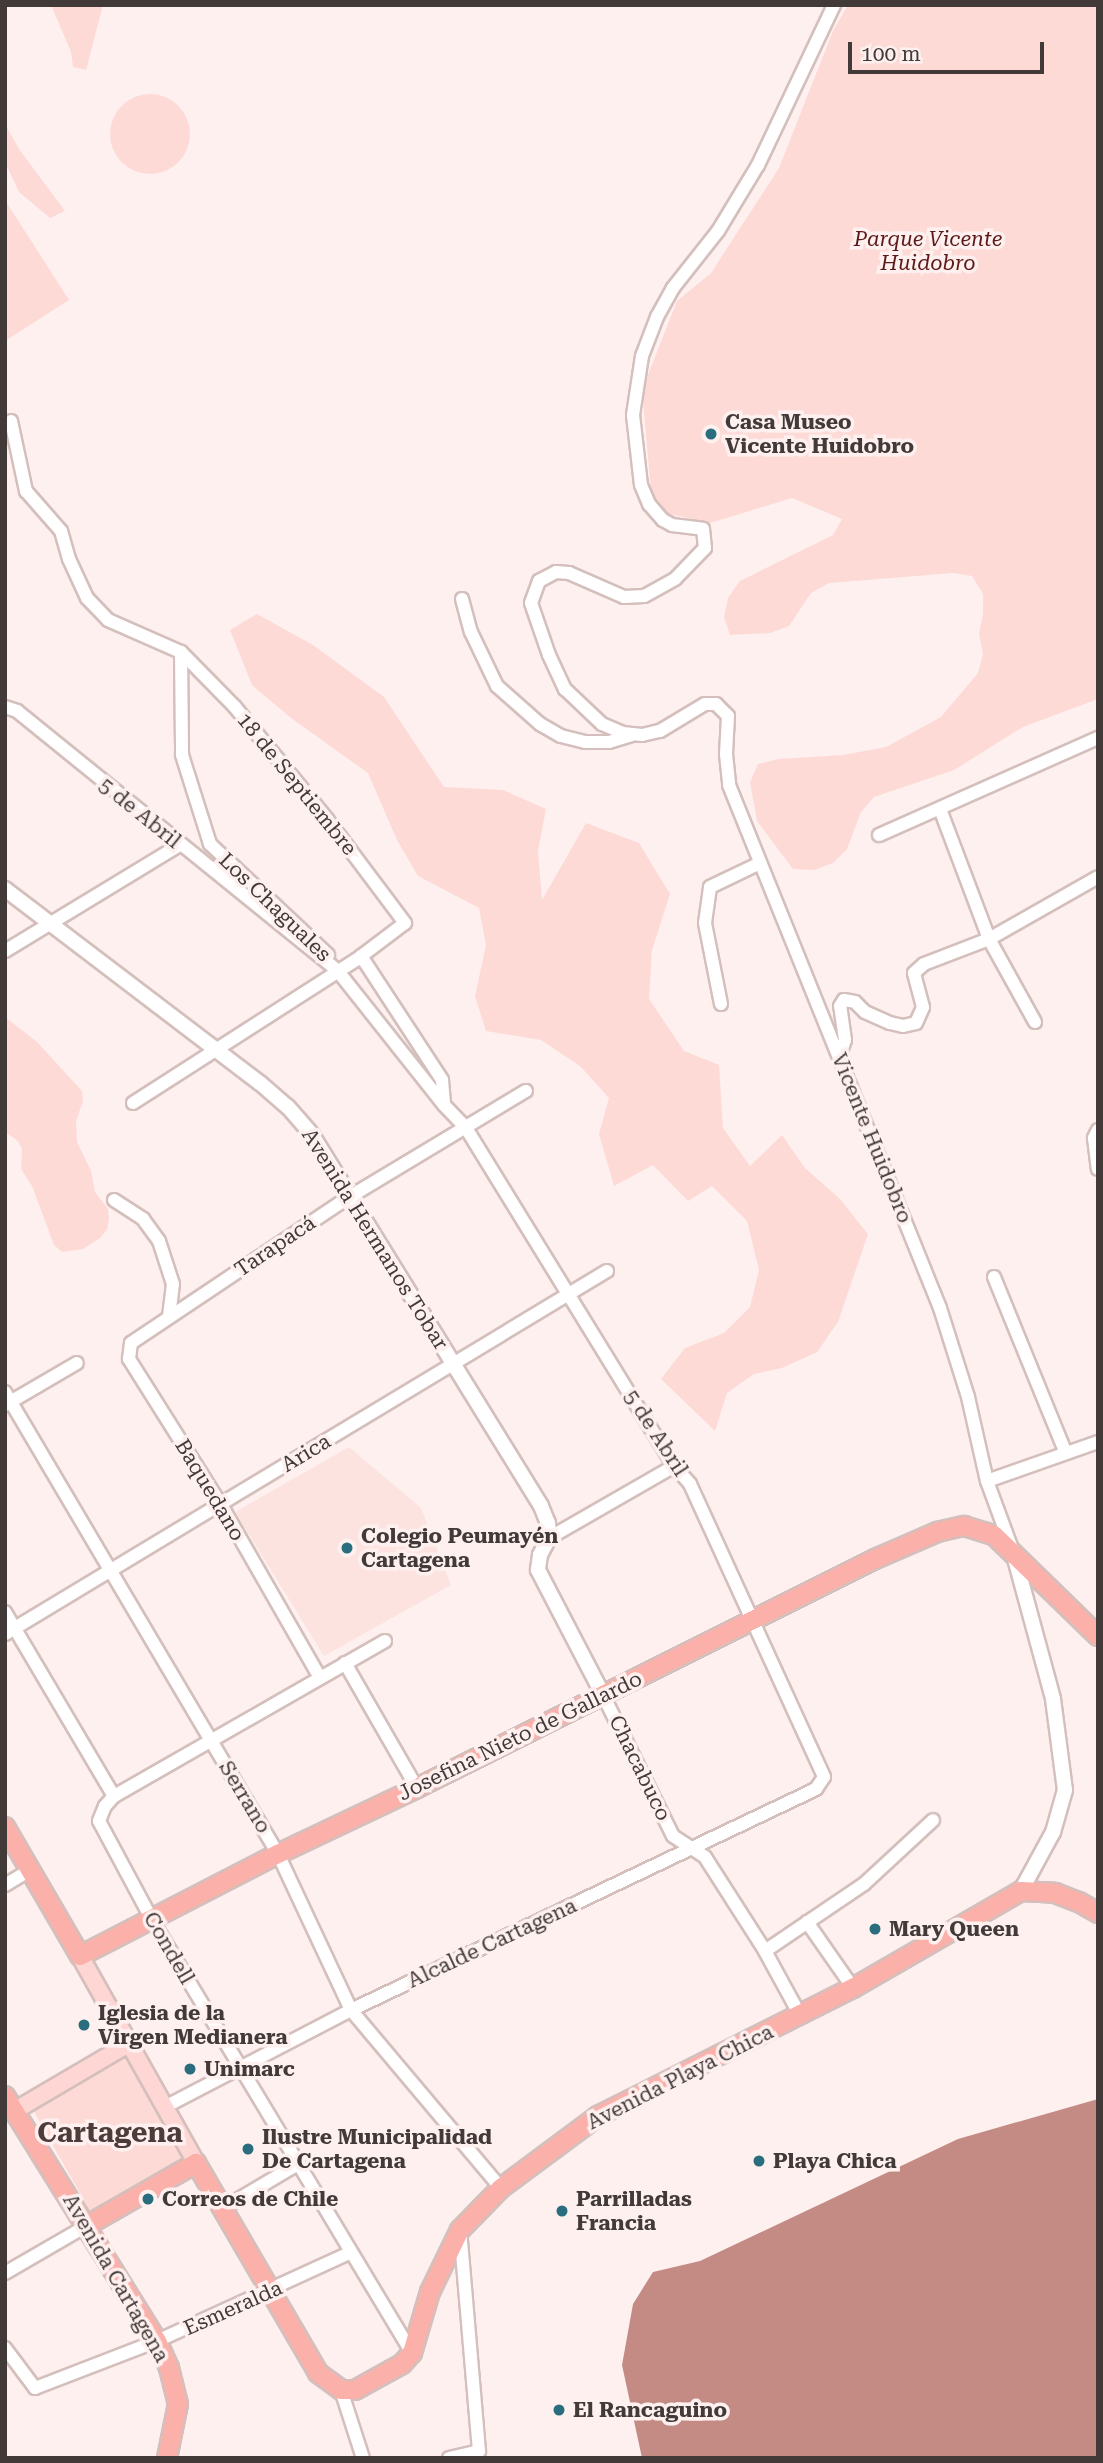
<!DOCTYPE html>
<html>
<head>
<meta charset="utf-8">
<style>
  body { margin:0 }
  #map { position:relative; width:1103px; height:2463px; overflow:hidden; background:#fdf0ef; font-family:"Roboto Serif",serif }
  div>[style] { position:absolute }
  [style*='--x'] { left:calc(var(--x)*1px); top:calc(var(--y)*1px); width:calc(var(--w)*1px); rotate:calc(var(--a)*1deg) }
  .built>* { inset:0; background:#fce3e0 }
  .green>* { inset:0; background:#fedad6 }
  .round { border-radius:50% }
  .water>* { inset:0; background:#c48b85 }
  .roads { filter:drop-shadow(2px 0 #d4bfbc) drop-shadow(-2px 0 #d4bfbc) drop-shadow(0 2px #d4bfbc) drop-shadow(0 -2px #d4bfbc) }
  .minor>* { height:12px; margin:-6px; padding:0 6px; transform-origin:6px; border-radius:6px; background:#fff }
  .tertiary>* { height:14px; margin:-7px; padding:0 7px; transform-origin:7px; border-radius:7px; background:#fff }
  .secondary>* { height:16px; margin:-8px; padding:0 8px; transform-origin:8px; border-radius:8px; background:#fed7d5 }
  .primary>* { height:18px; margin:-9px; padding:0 9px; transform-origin:9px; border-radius:9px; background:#fcb0aa }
  .dots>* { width:19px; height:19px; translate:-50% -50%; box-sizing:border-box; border:4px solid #fdf0ef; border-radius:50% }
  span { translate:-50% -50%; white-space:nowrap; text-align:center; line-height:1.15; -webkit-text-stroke:7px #fdf0ef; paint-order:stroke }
  .park-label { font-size:21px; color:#5d1917; font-style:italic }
  .poi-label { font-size:21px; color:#423a39; font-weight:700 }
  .left { translate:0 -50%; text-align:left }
  .street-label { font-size:21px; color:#423a39 }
  .district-label { font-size:28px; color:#4d3c3a; font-weight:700 }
  .frame { position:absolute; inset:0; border:7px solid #423a39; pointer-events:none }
  .scale { position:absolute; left:848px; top:42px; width:196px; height:32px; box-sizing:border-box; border:4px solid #423a39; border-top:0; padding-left:9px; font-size:21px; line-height:24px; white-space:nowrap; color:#423a39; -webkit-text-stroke:5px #fdf0ef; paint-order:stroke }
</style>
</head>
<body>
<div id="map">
  <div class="built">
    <i style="clip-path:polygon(349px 1447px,421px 1508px,451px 1585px,324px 1656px,235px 1512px)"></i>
  </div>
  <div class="green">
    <i style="clip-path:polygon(51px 5px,103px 5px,86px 70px,73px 67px,71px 52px)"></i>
    <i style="clip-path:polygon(848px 5px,1098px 5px,1098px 699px,1023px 727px,954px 770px,874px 797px,861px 812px,847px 849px,833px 863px,814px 870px,793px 869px,757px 821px,750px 782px,758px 764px,779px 759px,843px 755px,886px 747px,941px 717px,978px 673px,983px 654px,979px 634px,983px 614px,983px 594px,972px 576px,953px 573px,829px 583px,811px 593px,789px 626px,770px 633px,730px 635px,724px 617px,728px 598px,740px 581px,833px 535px,842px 519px,792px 498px,710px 523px,665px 513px,652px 502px,642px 390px,677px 301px,711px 273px,779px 168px,833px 31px)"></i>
    <i class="round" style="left:110px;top:94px;width:80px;height:80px"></i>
    <i style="clip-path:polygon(5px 124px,19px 149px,65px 211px,50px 218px,19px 192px,5px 162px)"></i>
    <i style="clip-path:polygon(5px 200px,69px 300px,5px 341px)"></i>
    <i style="clip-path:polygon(257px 614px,313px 645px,384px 697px,444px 787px,503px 790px,546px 809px,538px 851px,542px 900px,586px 823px,639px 843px,670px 894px,652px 950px,649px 999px,684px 1051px,719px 1065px,723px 1128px,750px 1166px,782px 1135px,805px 1168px,839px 1198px,868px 1234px,838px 1322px,817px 1352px,782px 1368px,754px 1374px,727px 1393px,715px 1431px,661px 1379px,685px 1348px,724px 1333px,750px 1307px,759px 1270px,747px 1221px,712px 1186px,688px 1201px,653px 1165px,614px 1186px,599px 1134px,609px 1098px,580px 1066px,541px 1040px,486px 1031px,475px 996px,486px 945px,479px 908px,418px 876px,397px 840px,368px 773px,291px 718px,252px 685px,230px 630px)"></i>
    <i style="clip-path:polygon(5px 1017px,37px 1042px,82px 1091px,83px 1101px,76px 1121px,77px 1142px,91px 1171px,95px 1192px,108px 1209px,109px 1219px,107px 1229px,100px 1238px,83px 1249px,62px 1252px,54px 1245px,32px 1186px,21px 1169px,22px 1149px,18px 1141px,5px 1132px)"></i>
    <i style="clip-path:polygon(127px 2052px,187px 2159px,91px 2213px,33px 2110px)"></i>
  </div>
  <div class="water">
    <i style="clip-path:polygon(1098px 2099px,1098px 2458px,642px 2458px,622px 2365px,633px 2304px,653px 2272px,700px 2261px,958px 2139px)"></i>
  </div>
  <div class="roads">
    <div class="minor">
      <i style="--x:834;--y:5;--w:177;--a:115.4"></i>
      <i style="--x:758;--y:165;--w:77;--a:121.2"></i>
      <i style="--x:718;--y:231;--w:73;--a:128.3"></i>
      <i style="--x:673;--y:288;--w:33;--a:119"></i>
      <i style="--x:657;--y:317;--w:42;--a:111"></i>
      <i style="--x:642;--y:356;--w:60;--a:98.7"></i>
      <i style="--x:633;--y:415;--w:70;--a:83.5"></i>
      <i style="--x:641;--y:485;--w:21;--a:67"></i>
      <i style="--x:649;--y:504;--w:21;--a:49"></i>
      <i style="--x:663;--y:520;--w:10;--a:29"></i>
      <i style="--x:672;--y:525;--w:31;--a:7"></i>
      <i style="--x:703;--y:529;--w:19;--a:84"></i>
      <i style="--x:705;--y:548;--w:43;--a:134.1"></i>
      <i style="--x:675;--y:579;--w:35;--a:151"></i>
      <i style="--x:644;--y:596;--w:20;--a:177"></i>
      <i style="--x:624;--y:597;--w:60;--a:-156.4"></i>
      <i style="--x:569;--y:573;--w:13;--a:-176"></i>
      <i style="--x:556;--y:572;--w:19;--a:152"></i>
      <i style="--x:539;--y:581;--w:23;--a:110"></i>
      <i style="--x:531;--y:603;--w:55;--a:70.9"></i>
      <i style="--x:549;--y:655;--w:38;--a:65"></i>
      <i style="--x:565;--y:689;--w:51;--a:43.4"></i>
      <i style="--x:602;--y:724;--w:23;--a:23"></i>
      <i style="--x:623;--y:733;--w:19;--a:6"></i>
      <i style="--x:642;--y:735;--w:18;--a:-13"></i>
      <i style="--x:660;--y:731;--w:52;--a:-31"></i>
      <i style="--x:705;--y:704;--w:11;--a:0"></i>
      <i style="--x:716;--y:704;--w:17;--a:45"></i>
      <i style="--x:728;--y:716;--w:38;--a:93"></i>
      <i style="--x:726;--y:754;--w:31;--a:84"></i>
      <i style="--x:729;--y:785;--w:564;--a:68.03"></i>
      <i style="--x:940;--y:1308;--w:93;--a:72.5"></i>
      <i style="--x:968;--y:1397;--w:86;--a:77.3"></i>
      <i style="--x:987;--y:1481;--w:72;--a:69.8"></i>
      <i style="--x:11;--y:421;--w:72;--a:77.9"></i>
      <i style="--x:26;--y:491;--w:53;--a:48.8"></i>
      <i style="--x:61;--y:531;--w:29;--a:74"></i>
      <i style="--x:69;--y:559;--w:43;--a:65.2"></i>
      <i style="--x:87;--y:598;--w:30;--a:46"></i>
      <i style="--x:108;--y:620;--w:80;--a:23.7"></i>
      <i style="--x:181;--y:652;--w:103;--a:89.4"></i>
      <i style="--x:182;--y:755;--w:93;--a:72.5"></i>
      <i style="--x:210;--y:844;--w:162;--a:43.2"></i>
      <i style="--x:462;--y:599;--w:34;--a:75"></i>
      <i style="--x:471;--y:632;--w:60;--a:64.3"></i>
      <i style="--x:497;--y:686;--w:57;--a:41.5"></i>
      <i style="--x:540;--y:724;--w:24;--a:30"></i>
      <i style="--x:561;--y:736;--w:25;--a:14"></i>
      <i style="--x:585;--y:742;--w:24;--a:0"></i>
      <i style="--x:609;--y:742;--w:24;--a:-17"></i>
      <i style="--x:5;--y:707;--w:13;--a:18"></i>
      <i style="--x:17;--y:711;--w:412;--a:39"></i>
      <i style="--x:337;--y:970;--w:172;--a:51.6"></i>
      <i style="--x:444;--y:1105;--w:32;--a:46"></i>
      <i style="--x:466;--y:1128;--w:397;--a:58.4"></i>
      <i style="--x:674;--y:1466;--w:24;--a:48"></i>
      <i style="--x:690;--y:1484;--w:322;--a:65.4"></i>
      <i style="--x:824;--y:1777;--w:14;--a:124"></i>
      <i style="--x:816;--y:1789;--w:515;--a:154.58"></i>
      <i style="--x:351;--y:2010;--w:210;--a:152.5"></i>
      <i style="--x:940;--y:809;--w:139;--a:69.3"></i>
      <i style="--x:989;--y:939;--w:95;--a:61"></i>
      <i style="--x:879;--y:835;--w:240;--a:-23.9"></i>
      <i style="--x:5;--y:951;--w:204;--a:-31.3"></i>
      <i style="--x:361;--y:956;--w:148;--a:56.8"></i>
      <i style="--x:442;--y:1080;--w:25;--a:85"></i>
      <i style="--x:721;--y:1004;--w:83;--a:-101.2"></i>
      <i style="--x:705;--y:923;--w:36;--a:-82"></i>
      <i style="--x:710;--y:887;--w:53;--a:-25.6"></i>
      <i style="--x:840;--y:1055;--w:16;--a:-72"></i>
      <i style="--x:845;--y:1040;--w:34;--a:-98"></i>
      <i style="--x:840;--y:1006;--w:7;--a:-56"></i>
      <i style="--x:844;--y:1000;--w:11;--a:10"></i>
      <i style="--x:855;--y:1002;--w:14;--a:45"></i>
      <i style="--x:865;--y:1012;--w:27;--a:24"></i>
      <i style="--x:890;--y:1023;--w:13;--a:13"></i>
      <i style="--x:903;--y:1026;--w:13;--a:-13"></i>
      <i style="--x:916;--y:1023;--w:17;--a:-66"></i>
      <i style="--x:923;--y:1007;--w:35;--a:-105"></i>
      <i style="--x:914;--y:973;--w:13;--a:-42"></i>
      <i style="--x:924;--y:964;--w:70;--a:-21"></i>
      <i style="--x:989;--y:939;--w:125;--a:-29.6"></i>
      <i style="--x:133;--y:1103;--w:265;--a:-32.7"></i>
      <i style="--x:356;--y:960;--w:61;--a:-37.1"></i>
      <i style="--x:405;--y:923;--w:130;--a:-126.9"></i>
      <i style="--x:327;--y:819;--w:145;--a:-129.4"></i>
      <i style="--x:235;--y:707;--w:77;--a:-134.5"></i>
      <i style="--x:1098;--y:1130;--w:9;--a:117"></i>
      <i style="--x:1094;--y:1138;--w:31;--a:83"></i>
      <i style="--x:114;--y:1200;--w:35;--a:33"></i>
      <i style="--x:143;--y:1219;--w:27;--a:54"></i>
      <i style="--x:159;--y:1241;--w:45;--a:72"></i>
      <i style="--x:173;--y:1284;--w:33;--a:97"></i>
      <i style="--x:994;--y:1277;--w:190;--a:67.8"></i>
      <i style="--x:5;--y:1392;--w:537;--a:59.42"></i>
      <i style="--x:278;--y:1854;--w:172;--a:64.9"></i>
      <i style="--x:351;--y:2010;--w:233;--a:49.9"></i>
      <i style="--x:5;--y:1405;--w:83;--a:-30.3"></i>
      <i style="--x:987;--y:1481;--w:118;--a:-19.4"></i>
      <i style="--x:549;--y:1538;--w:144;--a:-29.9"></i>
      <i style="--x:5;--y:1612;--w:214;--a:59.4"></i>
      <i style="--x:5;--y:1634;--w:703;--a:-31.09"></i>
      <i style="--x:385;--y:1641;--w:312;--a:150.2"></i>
      <i style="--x:114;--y:1796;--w:13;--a:132"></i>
      <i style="--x:105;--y:1806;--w:16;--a:112"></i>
      <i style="--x:99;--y:1821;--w:112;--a:61.8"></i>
      <i style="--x:152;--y:1920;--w:505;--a:59.02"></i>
      <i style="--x:345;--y:1663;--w:144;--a:60.1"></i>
      <i style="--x:319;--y:1676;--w:197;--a:-119.8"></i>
      <i style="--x:221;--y:1505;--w:173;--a:-122.2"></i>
      <i style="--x:129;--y:1359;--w:16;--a:-83"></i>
      <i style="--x:131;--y:1343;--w:265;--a:-33.8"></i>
      <i style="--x:351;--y:1196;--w:204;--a:-31"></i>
      <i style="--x:603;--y:1695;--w:157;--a:63.6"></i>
      <i style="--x:673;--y:1836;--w:38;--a:33"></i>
      <i style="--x:705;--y:1857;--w:112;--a:57.4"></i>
      <i style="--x:765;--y:1951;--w:73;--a:61.3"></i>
      <i style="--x:5;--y:1885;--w:29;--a:-31"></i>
      <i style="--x:807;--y:1922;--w:80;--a:55.1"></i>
      <i style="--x:765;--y:1951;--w:120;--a:-34.1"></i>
      <i style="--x:864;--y:1884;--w:94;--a:-42.8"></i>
      <i style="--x:222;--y:2209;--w:88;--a:-30.6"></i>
      <i style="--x:5;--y:2273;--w:94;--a:-30.1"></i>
      <i style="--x:5;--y:2348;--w:50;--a:53.1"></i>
      <i style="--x:35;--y:2388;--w:131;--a:-21.1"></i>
      <i style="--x:157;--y:2341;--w:213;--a:-24.6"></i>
      <i style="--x:341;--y:2390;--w:71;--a:72.1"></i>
      <i style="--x:449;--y:2458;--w:31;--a:-13"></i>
      <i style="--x:479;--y:2451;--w:221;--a:-94.9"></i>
    </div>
    <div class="tertiary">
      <i style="--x:5;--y:889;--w:320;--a:37.3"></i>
      <i style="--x:260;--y:1083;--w:37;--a:41"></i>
      <i style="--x:288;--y:1107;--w:37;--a:49"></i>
      <i style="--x:312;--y:1135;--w:436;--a:58.3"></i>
      <i style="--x:541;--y:1506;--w:18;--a:68"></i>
      <i style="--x:548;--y:1523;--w:15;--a:86"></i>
      <i style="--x:549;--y:1538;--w:19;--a:118"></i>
      <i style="--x:540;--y:1555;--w:15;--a:98"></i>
      <i style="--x:538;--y:1570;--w:141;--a:62.5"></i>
      <i style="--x:1014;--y:1555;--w:149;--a:74.8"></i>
      <i style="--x:1053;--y:1699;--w:92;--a:82.5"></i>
      <i style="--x:1065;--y:1790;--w:44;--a:105.9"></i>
      <i style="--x:1053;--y:1832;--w:67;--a:118.5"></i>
    </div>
    <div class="secondary">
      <i style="--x:80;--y:1956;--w:237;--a:60.7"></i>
      <i style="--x:16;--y:2110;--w:130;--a:-30.5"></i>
    </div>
    <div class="primary">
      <i style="--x:5;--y:1827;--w:149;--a:59.8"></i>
      <i style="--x:80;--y:1956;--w:223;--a:-27.3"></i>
      <i style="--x:278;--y:1854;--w:154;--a:-25.4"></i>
      <i style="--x:417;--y:1788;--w:512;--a:-26.57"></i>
      <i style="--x:875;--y:1559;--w:68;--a:-23.5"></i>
      <i style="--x:937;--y:1532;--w:28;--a:-13"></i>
      <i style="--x:964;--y:1526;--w:31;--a:17"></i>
      <i style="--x:994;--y:1535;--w:145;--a:44.2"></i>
      <i style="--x:5;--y:2096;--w:288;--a:58.2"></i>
      <i style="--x:157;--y:2341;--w:30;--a:66"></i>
      <i style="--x:169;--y:2368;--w:37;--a:76"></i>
      <i style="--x:178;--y:2404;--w:55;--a:101.5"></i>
      <i style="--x:86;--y:2226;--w:127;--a:-29.8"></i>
      <i style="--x:196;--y:2163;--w:243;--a:59.8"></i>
      <i style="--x:318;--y:2373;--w:29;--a:36"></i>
      <i style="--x:341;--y:2390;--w:14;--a:0"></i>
      <i style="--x:355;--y:2390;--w:54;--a:-29"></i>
      <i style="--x:402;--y:2364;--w:15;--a:-48"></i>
      <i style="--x:412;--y:2353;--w:64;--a:-73.6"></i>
      <i style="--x:430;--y:2292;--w:69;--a:-64.2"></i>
      <i style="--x:460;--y:2230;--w:59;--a:-45.7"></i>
      <i style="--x:501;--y:2188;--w:121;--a:-36.6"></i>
      <i style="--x:598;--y:2116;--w:285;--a:-26.7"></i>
      <i style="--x:853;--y:1988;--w:194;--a:-30"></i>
      <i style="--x:1021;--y:1891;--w:34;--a:3"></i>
      <i style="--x:1055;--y:1893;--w:26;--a:21"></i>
      <i style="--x:1079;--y:1902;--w:22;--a:30"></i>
    </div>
  </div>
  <div class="dots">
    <i style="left:711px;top:434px;background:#2a6d7e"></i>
    <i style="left:347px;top:1548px;background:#2a6d7e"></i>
    <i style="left:875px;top:1929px;background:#2a6d7e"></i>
    <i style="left:84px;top:2025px;background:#2a6d7e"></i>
    <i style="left:190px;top:2069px;background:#2a6d7e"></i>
    <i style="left:248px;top:2149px;background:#2a6d7e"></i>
    <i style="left:759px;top:2161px;background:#2a6d7e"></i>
    <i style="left:148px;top:2199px;background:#2a6d7e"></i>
    <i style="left:562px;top:2211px;background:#2a6d7e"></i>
    <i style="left:559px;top:2410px;background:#2a6d7e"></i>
  </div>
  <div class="park-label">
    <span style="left:928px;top:251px">Parque Vicente<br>Huidobro</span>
  </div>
  <div class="poi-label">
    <span class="left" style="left:725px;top:434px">Casa Museo<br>Vicente Huidobro</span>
    <span class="left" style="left:361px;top:1548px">Colegio Peumayén<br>Cartagena</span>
    <span class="left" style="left:889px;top:1929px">Mary Queen</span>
    <span class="left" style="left:98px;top:2025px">Iglesia de la<br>Virgen Medianera</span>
    <span class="left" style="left:204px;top:2069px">Unimarc</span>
    <span class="left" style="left:262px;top:2149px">Ilustre Municipalidad<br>De Cartagena</span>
    <span class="left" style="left:773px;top:2161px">Playa Chica</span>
    <span class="left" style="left:162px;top:2199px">Correos de Chile</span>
    <span class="left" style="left:576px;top:2211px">Parrilladas<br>Francia</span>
    <span class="left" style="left:573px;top:2410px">El Rancaguino</span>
  </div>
  <div class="street-label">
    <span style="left:297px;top:784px;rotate:51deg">18 de Septiembre</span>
    <span style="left:140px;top:813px;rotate:39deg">5 de Abril</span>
    <span style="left:275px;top:907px;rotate:44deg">Los Chaguales</span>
    <span style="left:872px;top:1138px;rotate:68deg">Vicente Huidobro</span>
    <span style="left:375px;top:1239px;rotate:58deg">Avenida Hermanos Tobar</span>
    <span style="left:275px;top:1246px;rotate:-34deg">Tarapacá</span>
    <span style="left:656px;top:1433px;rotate:57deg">5 de Abril</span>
    <span style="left:306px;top:1453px;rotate:-31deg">Arica</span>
    <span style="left:210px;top:1490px;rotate:59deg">Baquedano</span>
    <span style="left:520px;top:1736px;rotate:-26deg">Josefina Nieto de Gallardo</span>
    <span style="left:640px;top:1768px;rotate:64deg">Chacabuco</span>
    <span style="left:245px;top:1797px;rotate:59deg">Serrano</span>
    <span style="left:492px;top:1943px;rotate:-25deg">Alcalde Cartagena</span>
    <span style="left:169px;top:1948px;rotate:60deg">Condell</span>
    <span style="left:680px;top:2077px;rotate:-27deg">Avenida Playa Chica</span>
    <span style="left:116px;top:2278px;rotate:60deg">Avenida Cartagena</span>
    <span style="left:233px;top:2308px;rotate:-24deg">Esmeralda</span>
  </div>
  <div class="district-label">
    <span style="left:110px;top:2133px">Cartagena</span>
  </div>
  <div class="frame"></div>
  <div class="scale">100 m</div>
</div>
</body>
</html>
